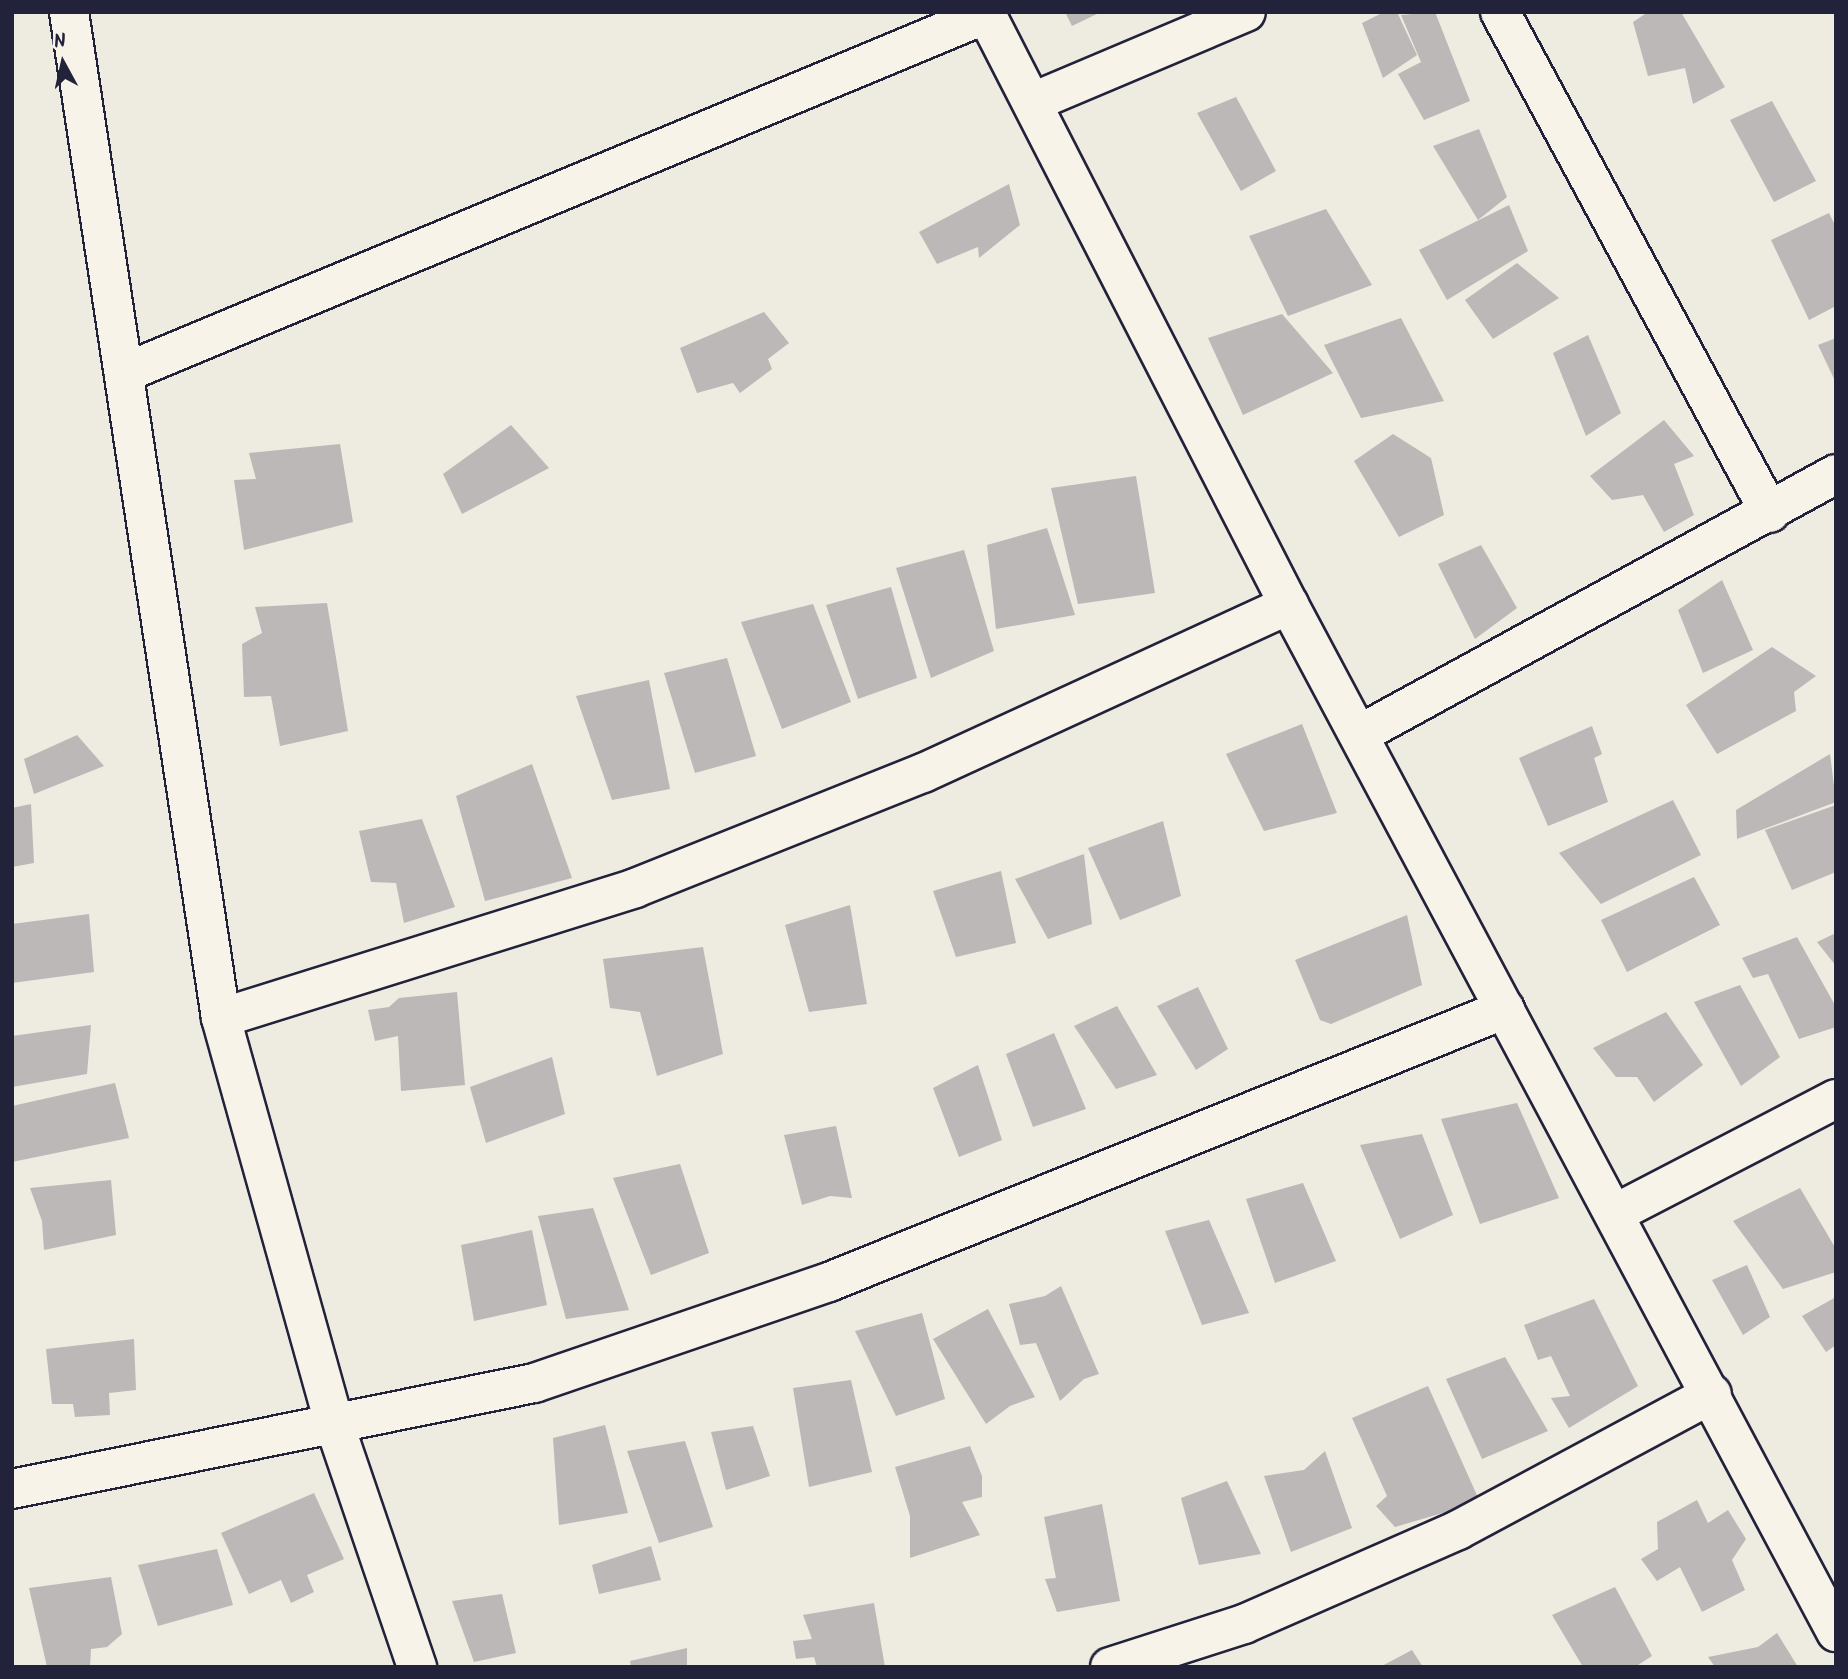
<!DOCTYPE html>
<html>
<head>
<meta charset="utf-8">
<style>
  body { margin:0 }
  #map { position:relative; width:1848px; height:1679px; overflow:hidden; background:#eeebe1; font-family:Kalam,sans-serif }
  div>[style] { position:absolute }
  [style*='--x'] { left:calc(var(--x)*1px); top:calc(var(--y)*1px); width:calc(var(--w)*1px); rotate:calc(var(--a)*1deg) }
  .building>* { inset:0; background:#bbb8b7 }
  .roads { filter:drop-shadow(2px 0 #22223b) drop-shadow(-2px 0 #22223b) drop-shadow(0 2px #22223b) drop-shadow(0 -2px #22223b) }
  .minor>* { height:38px; margin:-19px; padding:0 19px; transform-origin:19px; border-radius:19px; background:#f7f3e8 }
  span { translate:-50% -50%; white-space:nowrap; text-align:center; line-height:1.15; -webkit-text-stroke:7px #f7f3e8; paint-order:stroke }
  .frame { position:absolute; inset:0; border:14px solid #22223b; pointer-events:none }
  .north { position:absolute; left:28px; top:28px; width:70px; height:70px; -webkit-text-stroke:5px #f7f3e8; paint-order:stroke; rotate:352deg; font-size:19px; font-weight:700; line-height:28px; text-align:center; color:#22223b }
  .north::after { content:''; display:block; margin:auto; width:24px; height:32px; background:#22223b; clip-path:polygon(50% 0,100% 100%,50% 72%,0 100%) }
</style>
</head>
<body>
<div id="map">
  <div class="building">
    <i style="clip-path:polygon(1065px 12px,1101px 12px,1072px 26px)"></i>
    <i style="clip-path:polygon(1384px 12px,1397px 12px,1417px 55px,1383px 78px,1362px 23px)"></i>
    <i style="clip-path:polygon(1435px 12px,1470px 101px,1424px 120px,1398px 74px,1421px 62px,1401px 15px)"></i>
    <i style="clip-path:polygon(1648px 12px,1681px 12px,1725px 87px,1693px 104px,1685px 68px,1648px 76px,1633px 22px)"></i>
    <i style="clip-path:polygon(1236px 97px,1276px 171px,1241px 191px,1197px 113px)"></i>
    <i style="clip-path:polygon(1772px 101px,1816px 181px,1774px 202px,1730px 120px)"></i>
    <i style="clip-path:polygon(1479px 129px,1507px 197px,1478px 220px,1433px 146px)"></i>
    <i style="clip-path:polygon(1009px 184px,1020px 225px,979px 258px,978px 247px,937px 264px,919px 232px)"></i>
    <i style="clip-path:polygon(1509px 205px,1528px 251px,1447px 300px,1419px 250px)"></i>
    <i style="clip-path:polygon(1326px 209px,1372px 285px,1288px 316px,1249px 236px)"></i>
    <i style="clip-path:polygon(1829px 213px,1836px 227px,1836px 306px,1809px 320px,1771px 240px)"></i>
    <i style="clip-path:polygon(1517px 263px,1559px 298px,1493px 339px,1465px 300px)"></i>
    <i style="clip-path:polygon(764px 312px,789px 343px,768px 359px,772px 369px,740px 393px,733px 383px,697px 393px,680px 348px)"></i>
    <i style="clip-path:polygon(1282px 314px,1333px 373px,1243px 415px,1208px 338px)"></i>
    <i style="clip-path:polygon(1401px 318px,1444px 401px,1361px 418px,1324px 345px)"></i>
    <i style="clip-path:polygon(1588px 335px,1621px 413px,1586px 436px,1553px 353px)"></i>
    <i style="clip-path:polygon(1836px 338px,1836px 383px,1818px 345px)"></i>
    <i style="clip-path:polygon(1664px 420px,1694px 456px,1674px 464px,1694px 515px,1664px 532px,1643px 495px,1612px 500px,1590px 476px)"></i>
    <i style="clip-path:polygon(511px 425px,549px 468px,462px 514px,443px 474px)"></i>
    <i style="clip-path:polygon(1393px 434px,1431px 458px,1444px 515px,1399px 537px,1354px 461px)"></i>
    <i style="clip-path:polygon(340px 444px,353px 522px,244px 550px,234px 480px,256px 479px,249px 453px)"></i>
    <i style="clip-path:polygon(1136px 476px,1155px 593px,1078px 604px,1051px 488px)"></i>
    <i style="clip-path:polygon(1047px 528px,1075px 615px,996px 629px,987px 545px)"></i>
    <i style="clip-path:polygon(1481px 545px,1517px 608px,1475px 639px,1438px 564px)"></i>
    <i style="clip-path:polygon(964px 550px,994px 651px,931px 678px,896px 568px)"></i>
    <i style="clip-path:polygon(1722px 580px,1753px 650px,1703px 673px,1678px 610px)"></i>
    <i style="clip-path:polygon(891px 587px,917px 678px,858px 699px,826px 605px)"></i>
    <i style="clip-path:polygon(327px 603px,348px 731px,280px 746px,271px 696px,244px 697px,242px 644px,262px 633px,255px 607px)"></i>
    <i style="clip-path:polygon(813px 604px,851px 702px,782px 729px,741px 622px)"></i>
    <i style="clip-path:polygon(1772px 647px,1816px 676px,1794px 692px,1796px 711px,1717px 754px,1686px 705px)"></i>
    <i style="clip-path:polygon(727px 658px,756px 756px,695px 773px,664px 673px)"></i>
    <i style="clip-path:polygon(649px 680px,670px 789px,612px 800px,576px 696px)"></i>
    <i style="clip-path:polygon(1302px 724px,1337px 813px,1264px 831px,1226px 754px)"></i>
    <i style="clip-path:polygon(1592px 726px,1602px 754px,1594px 758px,1608px 802px,1548px 826px,1519px 758px)"></i>
    <i style="clip-path:polygon(77px 735px,104px 766px,34px 794px,24px 759px)"></i>
    <i style="clip-path:polygon(1830px 754px,1836px 802px,1737px 839px,1736px 810px)"></i>
    <i style="clip-path:polygon(532px 764px,572px 878px,485px 901px,456px 796px)"></i>
    <i style="clip-path:polygon(1673px 800px,1701px 855px,1601px 904px,1559px 853px)"></i>
    <i style="clip-path:polygon(31px 804px,34px 863px,12px 867px,12px 808px)"></i>
    <i style="clip-path:polygon(1836px 805px,1836px 872px,1792px 890px,1765px 830px)"></i>
    <i style="clip-path:polygon(422px 819px,455px 907px,404px 923px,396px 883px,371px 882px,359px 831px)"></i>
    <i style="clip-path:polygon(1163px 821px,1181px 896px,1120px 920px,1088px 848px)"></i>
    <i style="clip-path:polygon(1084px 854px,1092px 924px,1048px 939px,1015px 879px)"></i>
    <i style="clip-path:polygon(1001px 871px,1016px 943px,956px 957px,933px 891px)"></i>
    <i style="clip-path:polygon(1694px 877px,1720px 925px,1627px 972px,1601px 920px)"></i>
    <i style="clip-path:polygon(850px 905px,867px 1004px,809px 1012px,785px 925px)"></i>
    <i style="clip-path:polygon(89px 914px,94px 972px,12px 983px,12px 924px)"></i>
    <i style="clip-path:polygon(1407px 915px,1422px 985px,1331px 1024px,1320px 1020px,1295px 960px)"></i>
    <i style="clip-path:polygon(1836px 933px,1836px 966px,1817px 942px)"></i>
    <i style="clip-path:polygon(1797px 937px,1836px 1007px,1836px 1027px,1799px 1039px,1768px 974px,1753px 978px,1742px 958px)"></i>
    <i style="clip-path:polygon(703px 947px,723px 1054px,657px 1076px,640px 1012px,610px 1008px,603px 959px)"></i>
    <i style="clip-path:polygon(1740px 985px,1780px 1057px,1741px 1086px,1694px 1002px)"></i>
    <i style="clip-path:polygon(1198px 987px,1228px 1049px,1196px 1070px,1157px 1006px)"></i>
    <i style="clip-path:polygon(457px 992px,465px 1085px,401px 1091px,398px 1036px,375px 1041px,368px 1010px,389px 1007px,399px 998px)"></i>
    <i style="clip-path:polygon(1117px 1006px,1157px 1075px,1116px 1089px,1074px 1026px)"></i>
    <i style="clip-path:polygon(1666px 1012px,1703px 1065px,1654px 1102px,1637px 1077px,1616px 1077px,1593px 1048px)"></i>
    <i style="clip-path:polygon(91px 1025px,87px 1074px,12px 1087px,12px 1036px)"></i>
    <i style="clip-path:polygon(1054px 1033px,1086px 1109px,1033px 1127px,1006px 1054px)"></i>
    <i style="clip-path:polygon(552px 1057px,565px 1114px,486px 1143px,470px 1087px)"></i>
    <i style="clip-path:polygon(978px 1065px,1002px 1140px,959px 1157px,933px 1088px)"></i>
    <i style="clip-path:polygon(115px 1083px,129px 1138px,12px 1162px,12px 1106px)"></i>
    <i style="clip-path:polygon(1517px 1103px,1559px 1198px,1480px 1224px,1441px 1119px)"></i>
    <i style="clip-path:polygon(836px 1126px,852px 1198px,830px 1196px,802px 1205px,784px 1135px)"></i>
    <i style="clip-path:polygon(1422px 1134px,1453px 1215px,1400px 1239px,1360px 1145px)"></i>
    <i style="clip-path:polygon(680px 1164px,709px 1253px,651px 1275px,613px 1178px)"></i>
    <i style="clip-path:polygon(111px 1180px,116px 1235px,44px 1250px,42px 1221px,30px 1188px)"></i>
    <i style="clip-path:polygon(1303px 1183px,1336px 1261px,1275px 1283px,1246px 1199px)"></i>
    <i style="clip-path:polygon(1800px 1188px,1836px 1249px,1836px 1272px,1783px 1289px,1733px 1221px)"></i>
    <i style="clip-path:polygon(593px 1208px,629px 1310px,566px 1319px,538px 1216px)"></i>
    <i style="clip-path:polygon(1209px 1220px,1249px 1313px,1202px 1325px,1165px 1231px)"></i>
    <i style="clip-path:polygon(532px 1230px,547px 1305px,474px 1321px,461px 1245px)"></i>
    <i style="clip-path:polygon(1747px 1265px,1770px 1317px,1743px 1335px,1712px 1280px)"></i>
    <i style="clip-path:polygon(1061px 1286px,1099px 1374px,1084px 1379px,1060px 1401px,1036px 1343px,1020px 1345px,1009px 1304px,1045px 1296px)"></i>
    <i style="clip-path:polygon(1836px 1297px,1836px 1345px,1826px 1352px,1802px 1316px)"></i>
    <i style="clip-path:polygon(1594px 1299px,1638px 1386px,1569px 1428px,1551px 1398px,1570px 1396px,1551px 1356px,1538px 1360px,1524px 1325px)"></i>
    <i style="clip-path:polygon(988px 1309px,1035px 1397px,1010px 1406px,986px 1424px,933px 1339px)"></i>
    <i style="clip-path:polygon(922px 1313px,945px 1399px,896px 1416px,855px 1331px)"></i>
    <i style="clip-path:polygon(134px 1339px,136px 1390px,109px 1393px,110px 1415px,75px 1417px,73px 1404px,52px 1404px,46px 1349px)"></i>
    <i style="clip-path:polygon(1505px 1357px,1548px 1431px,1482px 1459px,1446px 1379px)"></i>
    <i style="clip-path:polygon(851px 1380px,872px 1472px,809px 1487px,793px 1388px)"></i>
    <i style="clip-path:polygon(1428px 1386px,1480px 1502px,1395px 1527px,1376px 1506px,1387px 1496px,1352px 1418px)"></i>
    <i style="clip-path:polygon(605px 1425px,628px 1513px,559px 1525px,553px 1438px)"></i>
    <i style="clip-path:polygon(753px 1426px,770px 1476px,726px 1490px,711px 1432px)"></i>
    <i style="clip-path:polygon(685px 1441px,713px 1527px,659px 1543px,627px 1451px)"></i>
    <i style="clip-path:polygon(970px 1446px,982px 1476px,982px 1497px,962px 1502px,980px 1535px,910px 1558px,910px 1516px,895px 1467px)"></i>
    <i style="clip-path:polygon(1325px 1451px,1352px 1528px,1291px 1552px,1264px 1476px,1304px 1470px)"></i>
    <i style="clip-path:polygon(1227px 1481px,1261px 1554px,1199px 1565px,1181px 1498px)"></i>
    <i style="clip-path:polygon(314px 1493px,344px 1559px,307px 1575px,314px 1592px,291px 1603px,281px 1580px,249px 1594px,221px 1533px)"></i>
    <i style="clip-path:polygon(1697px 1500px,1708px 1523px,1728px 1510px,1746px 1539px,1732px 1560px,1745px 1590px,1702px 1612px,1680px 1567px,1657px 1581px,1641px 1559px,1658px 1549px,1657px 1522px)"></i>
    <i style="clip-path:polygon(1102px 1504px,1120px 1601px,1057px 1612px,1045px 1579px,1056px 1578px,1044px 1517px)"></i>
    <i style="clip-path:polygon(651px 1546px,661px 1580px,599px 1594px,592px 1565px)"></i>
    <i style="clip-path:polygon(217px 1549px,233px 1605px,158px 1626px,138px 1565px)"></i>
    <i style="clip-path:polygon(111px 1577px,122px 1634px,107px 1647px,91px 1649px,90px 1667px,47px 1667px,29px 1588px)"></i>
    <i style="clip-path:polygon(1615px 1587px,1652px 1656px,1635px 1667px,1583px 1667px,1552px 1615px)"></i>
    <i style="clip-path:polygon(502px 1594px,516px 1653px,474px 1662px,452px 1601px)"></i>
    <i style="clip-path:polygon(874px 1603px,885px 1667px,817px 1667px,814px 1657px,796px 1659px,793px 1641px,812px 1639px,803px 1615px)"></i>
    <i style="clip-path:polygon(1777px 1633px,1798px 1667px,1715px 1667px,1708px 1657px,1758px 1647px)"></i>
    <i style="clip-path:polygon(687px 1648px,687px 1667px,631px 1667px,630px 1661px)"></i>
    <i style="clip-path:polygon(1412px 1650px,1423px 1667px,1380px 1667px)"></i>
  </div>
  <div class="roads">
    <div class="minor">
      <i style="--x:69;--y:12;--w:1017;--a:81.41"></i>
      <i style="--x:221;--y:1018;--w:424;--a:74.4"></i>
      <i style="--x:335;--y:1426;--w:255;--a:71.2"></i>
      <i style="--x:985;--y:12;--w:666;--a:62.86"></i>
      <i style="--x:1289;--y:605;--w:1164;--a:61.96"></i>
      <i style="--x:1500;--y:12;--w:569;--a:61.68"></i>
      <i style="--x:1033;--y:102;--w:231;--a:-22.9"></i>
      <i style="--x:124;--y:373;--w:934;--a:-22.61"></i>
      <i style="--x:1360;--y:734;--w:542;--a:-28.64"></i>
      <i style="--x:221;--y:1018;--w:434;--a:-17.4"></i>
      <i style="--x:635;--y:888;--w:310;--a:-21.8"></i>
      <i style="--x:923;--y:773;--w:403;--a:-24.7"></i>
      <i style="--x:1614;--y:1214;--w:250;--a:-27.4"></i>
      <i style="--x:12;--y:1489;--w:533;--a:-11.48"></i>
      <i style="--x:534;--y:1383;--w:312;--a:-18.9"></i>
      <i style="--x:829;--y:1282;--w:729;--a:-21.99"></i>
      <i style="--x:1110;--y:1667;--w:141;--a:-17.8"></i>
      <i style="--x:1244;--y:1624;--w:234;--a:-23.7"></i>
      <i style="--x:1458;--y:1530;--w:288;--a:-28.2"></i>
    </div>
  </div>
  <div class="frame"></div>
  <div class="north">N</div>
</div>
</body>
</html>
